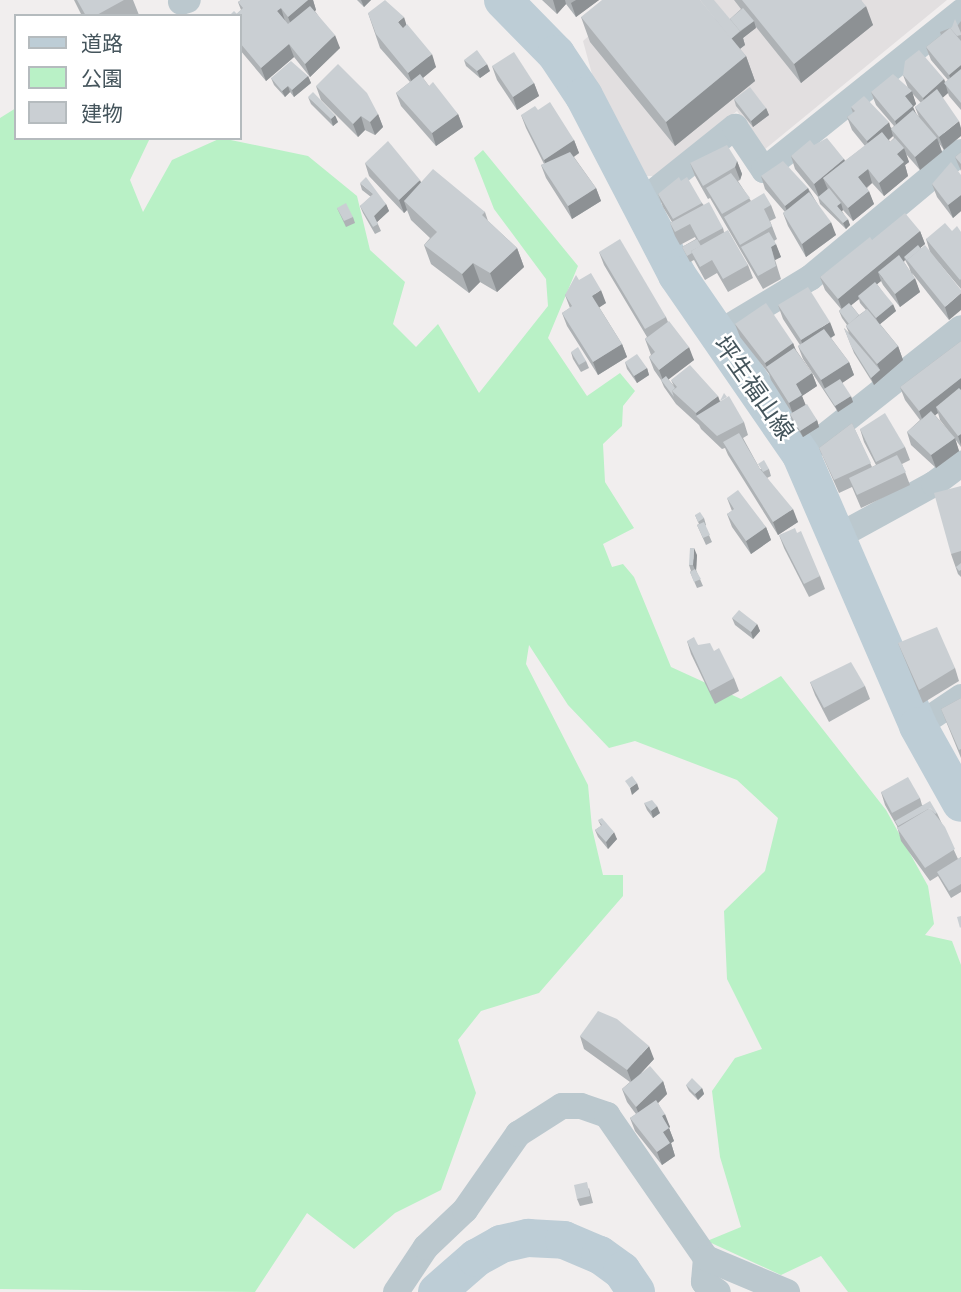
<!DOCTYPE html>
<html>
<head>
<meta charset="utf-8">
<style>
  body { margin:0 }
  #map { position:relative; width:961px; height:1292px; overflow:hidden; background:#f1eeee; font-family:Poppins,"Noto Sans JP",sans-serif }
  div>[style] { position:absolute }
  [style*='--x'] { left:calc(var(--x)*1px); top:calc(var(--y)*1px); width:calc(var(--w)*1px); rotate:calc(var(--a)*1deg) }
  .education>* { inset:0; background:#e2dfe0 }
  .green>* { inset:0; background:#b9f1c6 }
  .street>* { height:26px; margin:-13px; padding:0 13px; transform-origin:13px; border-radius:13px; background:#bbc8ce }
  .secondary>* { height:38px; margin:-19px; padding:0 19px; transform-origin:19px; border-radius:19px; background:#bdcdd6 }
  .wall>* { inset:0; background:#aeb2b5 }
  .shaded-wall>* { inset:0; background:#8d9194 }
  .building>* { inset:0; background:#cacfd3 }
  span { translate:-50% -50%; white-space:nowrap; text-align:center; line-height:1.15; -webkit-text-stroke:5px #fff; paint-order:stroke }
  .street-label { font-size:24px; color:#45555c }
  .legend { position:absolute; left:14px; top:14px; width:228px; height:126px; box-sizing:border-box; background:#fff; border:2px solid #b5bbbe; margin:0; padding:9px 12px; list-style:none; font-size:21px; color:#45555c }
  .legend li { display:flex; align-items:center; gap:14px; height:35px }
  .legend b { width:35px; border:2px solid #b5bbbe }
</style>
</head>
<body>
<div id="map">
  <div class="education">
    <i style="clip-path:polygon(629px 0,947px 0,764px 150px,737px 111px,657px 176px,643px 176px,599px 100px,583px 41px)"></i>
  </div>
  <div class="green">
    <i style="clip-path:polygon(16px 108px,16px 138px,150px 138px,130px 180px,143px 212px,172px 160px,221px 138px,308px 156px,357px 196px,370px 250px,405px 282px,393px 324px,416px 347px,438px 324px,479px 393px,548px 306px,546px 279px,494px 209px,474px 158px,483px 150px,578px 266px,548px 338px,587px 396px,620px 373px,635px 391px,623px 406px,622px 426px,603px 444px,605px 482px,634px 528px,603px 544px,612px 567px,623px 564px,634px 577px,671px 667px,741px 699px,781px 676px,886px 810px,928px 886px,934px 924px,925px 935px,952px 941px,961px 965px,961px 1292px,848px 1292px,821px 1256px,781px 1275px,707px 1241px,741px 1227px,720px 1157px,712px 1091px,735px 1058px,762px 1049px,727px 979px,724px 911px,765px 871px,778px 818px,737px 780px,635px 741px,609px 748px,568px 705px,529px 645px,526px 664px,588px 785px,592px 828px,603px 875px,623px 875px,623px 896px,539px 993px,481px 1011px,458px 1040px,476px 1093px,441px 1190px,395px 1213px,354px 1249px,307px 1213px,255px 1292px,0 1289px,0 118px)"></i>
  </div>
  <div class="street">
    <i style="--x:181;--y:2;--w:7;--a:-16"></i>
    <i style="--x:640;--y:203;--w:122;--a:-38.7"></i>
    <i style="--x:735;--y:127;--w:52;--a:56"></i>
    <i style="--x:764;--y:170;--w:253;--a:-38.7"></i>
    <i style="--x:717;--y:334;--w:109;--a:-31.1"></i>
    <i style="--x:810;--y:278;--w:197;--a:-39.8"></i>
    <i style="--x:801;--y:455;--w:204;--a:-38.4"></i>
    <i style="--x:837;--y:537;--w:111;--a:-28.7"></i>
    <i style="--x:934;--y:484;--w:34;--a:-37"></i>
    <i style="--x:918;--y:726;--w:52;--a:-34"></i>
    <i style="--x:706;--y:1258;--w:24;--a:95"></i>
    <i style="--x:704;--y:1282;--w:17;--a:36"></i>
    <i style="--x:396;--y:1292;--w:54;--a:-56.3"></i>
    <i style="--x:426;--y:1247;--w:54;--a:-43.5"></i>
    <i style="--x:465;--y:1210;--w:93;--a:-55.1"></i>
    <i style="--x:518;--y:1134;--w:52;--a:-32.5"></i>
    <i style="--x:562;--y:1106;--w:19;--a:0"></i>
    <i style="--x:581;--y:1106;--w:28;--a:19"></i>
    <i style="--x:607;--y:1115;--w:174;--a:55.3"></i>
    <i style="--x:706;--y:1258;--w:88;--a:22.8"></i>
  </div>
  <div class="secondary">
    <i style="--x:503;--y:0;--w:76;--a:45.5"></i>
    <i style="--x:556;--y:54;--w:50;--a:56.3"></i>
    <i style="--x:584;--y:96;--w:202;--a:62.5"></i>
    <i style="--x:677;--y:275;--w:219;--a:55.4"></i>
    <i style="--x:801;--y:455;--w:295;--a:66.6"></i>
    <i style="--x:918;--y:726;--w:88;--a:60.8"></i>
    <i style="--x:437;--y:1292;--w:52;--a:-41.1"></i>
    <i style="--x:476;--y:1258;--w:29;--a:-29"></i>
    <i style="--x:501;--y:1244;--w:28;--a:-13"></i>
    <i style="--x:528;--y:1238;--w:36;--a:3"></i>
    <i style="--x:564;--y:1240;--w:39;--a:23"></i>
    <i style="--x:600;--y:1255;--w:27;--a:36"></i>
    <i style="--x:622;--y:1271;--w:25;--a:56"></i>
  </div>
  <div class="wall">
    <i style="clip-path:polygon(74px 0,133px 0,139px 15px,82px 16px)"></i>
    <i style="clip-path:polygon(241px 0,313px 0,316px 10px,315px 11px,340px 48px,310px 77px,294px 57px,266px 81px,240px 50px,240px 16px,237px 14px,241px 10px,238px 2px)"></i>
    <i style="clip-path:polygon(357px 0,371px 0,364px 7px)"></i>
    <i style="clip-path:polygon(542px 0,599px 0,576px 17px,566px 4px,557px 14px)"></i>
    <i style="clip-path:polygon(734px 0,861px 0,873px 25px,801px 83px,756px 27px,743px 38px,745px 45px,740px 49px,746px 56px,755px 81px,675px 146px,590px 42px,581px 17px,730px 19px,741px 9px)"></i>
    <i style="clip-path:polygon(368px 13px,406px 25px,436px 67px,423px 78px,429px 86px,458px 114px,463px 127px,436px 146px,401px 106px,396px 93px,410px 82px,380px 48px)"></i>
    <i style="clip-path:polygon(evenodd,961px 21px,961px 110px,949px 96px,948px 93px,943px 97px,944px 150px,939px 143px,942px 152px,920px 170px,906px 154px,909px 162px,905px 165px,908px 176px,884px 196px,872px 183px,867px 188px,874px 204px,853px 221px,843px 210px,842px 211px,850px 225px,846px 229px,820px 204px,818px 197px,795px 169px,791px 156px,814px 145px,844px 159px,845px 161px,865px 146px,852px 130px,847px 117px,853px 113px,851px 107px,892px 128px,894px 126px,876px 105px,871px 92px,908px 88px,903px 75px,944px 79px,945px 82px,948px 80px,931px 60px,926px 47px,941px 35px,940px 32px,958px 25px,961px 21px,912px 93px,921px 103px,915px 107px,919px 117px,916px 113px,913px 107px,916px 104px,912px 93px,961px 21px,893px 136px,894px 138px,890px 142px,889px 140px,893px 136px)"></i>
    <i style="clip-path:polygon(464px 60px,490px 71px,480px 78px,466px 66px)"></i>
    <i style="clip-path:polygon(492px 66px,534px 83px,539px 96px,517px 110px,497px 80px)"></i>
    <i style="clip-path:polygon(308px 76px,311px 83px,294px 97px,290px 92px,285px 97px,274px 85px,271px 78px)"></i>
    <i style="clip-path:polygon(316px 86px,378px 114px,383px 127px,375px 135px,365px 130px,358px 137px,321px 100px)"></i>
    <i style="clip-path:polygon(308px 97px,338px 122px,333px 126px,311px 104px)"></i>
    <i style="clip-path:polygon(734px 99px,766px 108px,769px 115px,753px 127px,736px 106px)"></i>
    <i style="clip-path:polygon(521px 115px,574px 140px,579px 153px,574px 157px,596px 188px,601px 201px,572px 219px,546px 178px,541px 165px,544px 164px,526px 128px)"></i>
    <i style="clip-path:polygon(961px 152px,961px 171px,955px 157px)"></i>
    <i style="clip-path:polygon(737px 161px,742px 174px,740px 180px,738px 181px,751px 201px,771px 205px,776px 218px,770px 221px,777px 239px,774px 241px,781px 257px,775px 260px,781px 279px,763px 289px,710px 198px,708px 199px,695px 176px,690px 163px)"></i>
    <i style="clip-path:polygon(365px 163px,421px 182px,485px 212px,488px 221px,517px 248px,524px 267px,497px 292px,480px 282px,469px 293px,431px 264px,424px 245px,430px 238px,411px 220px,407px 210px,404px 213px,369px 176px)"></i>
    <i style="clip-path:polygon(961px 175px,961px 211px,953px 218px,937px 197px,932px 184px)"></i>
    <i style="clip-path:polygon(761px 176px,808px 188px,836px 235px,806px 257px,788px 226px,783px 213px,785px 212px,765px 189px)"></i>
    <i style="clip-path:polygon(681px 181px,702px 203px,723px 228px,724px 232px,748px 265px,753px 278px,728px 292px,717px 273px,705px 280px,694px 260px,690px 262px,682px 247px,696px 239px,695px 237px,680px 245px,675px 236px,670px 223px,672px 222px,663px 207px,658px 194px)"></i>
    <i style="clip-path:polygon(360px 183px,386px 204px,389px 211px,377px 222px,381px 231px,375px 234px,363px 213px,360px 206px,371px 197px,362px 190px)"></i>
    <i style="clip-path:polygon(337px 208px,353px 217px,355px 223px,346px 227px)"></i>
    <i style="clip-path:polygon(evenodd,920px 231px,925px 244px,920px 248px,930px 252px,926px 239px,952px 231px,961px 232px,961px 289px,939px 263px,949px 320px,912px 273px,920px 292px,900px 307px,883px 285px,881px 281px,877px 284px,896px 311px,880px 324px,898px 346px,903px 360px,874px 385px,854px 353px,844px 328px,849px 333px,846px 326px,847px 325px,842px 318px,839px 311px,841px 309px,825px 290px,820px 277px,872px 240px,920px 231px,905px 260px,909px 267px,911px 273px,904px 262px,905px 260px,920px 231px,859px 299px,860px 303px,866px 310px,859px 315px,851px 305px,859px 299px)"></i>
    <i style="clip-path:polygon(599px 252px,666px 317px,668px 322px,694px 360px,668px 379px,674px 386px,671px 380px,720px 401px,744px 422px,748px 435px,743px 438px,760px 469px,769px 469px,771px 476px,767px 478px,798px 522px,778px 535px,728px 455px,725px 448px,722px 449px,701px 429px,699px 425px,676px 404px,664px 387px,661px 380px,654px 370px,649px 357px,651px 355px,645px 339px,647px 337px,604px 265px)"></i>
    <i style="clip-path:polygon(579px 280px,606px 303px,599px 307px,622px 344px,627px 357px,598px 375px,567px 326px,562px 313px,570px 308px,565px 295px)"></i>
    <i style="clip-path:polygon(778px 305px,835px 335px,831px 338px,849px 362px,854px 375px,842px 383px,853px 402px,838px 412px,803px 359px,798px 346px,800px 345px,783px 319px)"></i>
    <i style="clip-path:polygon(735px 324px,793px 343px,796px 350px,812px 373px,817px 386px,802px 396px,805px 405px,817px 420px,819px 427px,803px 437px,792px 421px,790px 414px,792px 413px,771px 380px,769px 374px,740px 337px)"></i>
    <i style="clip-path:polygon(evenodd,961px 341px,961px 447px,955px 439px,959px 451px,936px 468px,911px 445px,907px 432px,920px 420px,905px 400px,900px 387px,961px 341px,938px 413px,940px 420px,951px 434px,935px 415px,938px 413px)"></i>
    <i style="clip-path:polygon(571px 352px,586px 361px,589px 368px,581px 372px,573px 359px)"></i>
    <i style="clip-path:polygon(625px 362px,647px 368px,649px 375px,637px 383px,627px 369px)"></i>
    <i style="clip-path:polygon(852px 423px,872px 467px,876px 465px,864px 442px,860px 429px,905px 447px,910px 460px,902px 464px,910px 485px,861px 508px,852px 487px,839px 493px,819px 448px)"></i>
    <i style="clip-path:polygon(961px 486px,961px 577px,958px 574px,951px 554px)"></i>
    <i style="clip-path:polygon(727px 498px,766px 527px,771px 540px,751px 554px,732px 527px,727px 514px,732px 511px)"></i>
    <i style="clip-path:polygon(695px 515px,704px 518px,706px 525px,705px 526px,712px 542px,706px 545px,697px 525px,699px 524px)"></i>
    <i style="clip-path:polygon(779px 535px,820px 576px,825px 589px,809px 597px,784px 548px)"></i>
    <i style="clip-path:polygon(697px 555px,696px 570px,703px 586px,697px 588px,690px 572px,691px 571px,689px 565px)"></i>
    <i style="clip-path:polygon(732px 618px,757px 624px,760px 631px,753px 639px,735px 625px)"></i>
    <i style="clip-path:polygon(687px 641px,698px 645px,734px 678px,739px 691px,715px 704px,691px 654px)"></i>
    <i style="clip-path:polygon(898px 643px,955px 668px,959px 681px,923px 703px)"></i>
    <i style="clip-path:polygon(810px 682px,865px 686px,870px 699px,829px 722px,815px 695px)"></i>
    <i style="clip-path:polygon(961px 698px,961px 758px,941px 709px)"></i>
    <i style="clip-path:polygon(881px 792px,920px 798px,922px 805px,937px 813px,958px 859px,961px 857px,961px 892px,951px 898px,938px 876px,930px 881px,901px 841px,897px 826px,885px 805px)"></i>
    <i style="clip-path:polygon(644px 803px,660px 813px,653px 818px,647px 810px)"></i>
    <i style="clip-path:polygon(598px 820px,617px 839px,608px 849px,598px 837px,595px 830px,601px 826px)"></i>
    <i style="clip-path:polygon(580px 1036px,654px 1059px,641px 1073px,663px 1081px,667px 1094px,658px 1103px,670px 1127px,669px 1128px,674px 1141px,671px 1143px,675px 1156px,662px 1165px,635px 1131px,630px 1118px,636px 1114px,627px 1102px,622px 1089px,630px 1082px,584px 1049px)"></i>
    <i style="clip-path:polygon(686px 1085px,702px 1088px,704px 1094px,698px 1100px,689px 1091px)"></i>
    <i style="clip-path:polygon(589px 1188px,593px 1203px,580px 1206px,577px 1199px)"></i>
  </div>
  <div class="shaded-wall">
    <i style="clip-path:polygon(308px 0,313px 0,316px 10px,293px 30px,288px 17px)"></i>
    <i style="clip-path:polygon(361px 0,371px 0,364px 7px)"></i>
    <i style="clip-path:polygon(553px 0,565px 0,566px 4px,557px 14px)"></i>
    <i style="clip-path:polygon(576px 0,599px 0,576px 17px,571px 3px)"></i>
    <i style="clip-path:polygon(866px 6px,873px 25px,801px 83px,794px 64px)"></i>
    <i style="clip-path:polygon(281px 8px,285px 21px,277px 11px)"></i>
    <i style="clip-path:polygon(404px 17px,408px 30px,402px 35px,398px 22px)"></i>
    <i style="clip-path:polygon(754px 21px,756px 28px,743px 38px,745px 45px,733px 54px,728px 41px)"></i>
    <i style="clip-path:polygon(335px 35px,340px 48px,310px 77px,305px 64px)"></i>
    <i style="clip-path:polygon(289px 44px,294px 57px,266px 81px,261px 68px)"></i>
    <i style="clip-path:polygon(432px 54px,436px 67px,413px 86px,408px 73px)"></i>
    <i style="clip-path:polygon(746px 56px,755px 81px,675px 146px,666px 122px)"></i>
    <i style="clip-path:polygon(487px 64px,490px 71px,480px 78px,477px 71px)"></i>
    <i style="clip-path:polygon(961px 65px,961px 82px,954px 88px,949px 75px)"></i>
    <i style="clip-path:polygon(308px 76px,311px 83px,294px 97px,292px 90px)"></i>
    <i style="clip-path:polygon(944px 79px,948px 93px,928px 111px,923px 98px)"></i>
    <i style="clip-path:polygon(534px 83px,539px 96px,517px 110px,513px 97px)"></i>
    <i style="clip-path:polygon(288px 86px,290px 92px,285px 97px,282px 91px)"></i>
    <i style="clip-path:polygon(912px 91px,916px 104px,913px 107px,918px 119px,900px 134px,895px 121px,905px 96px)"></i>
    <i style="clip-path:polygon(766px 108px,769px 115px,753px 127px,751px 121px)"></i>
    <i style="clip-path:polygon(378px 114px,383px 127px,375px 135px,370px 122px)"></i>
    <i style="clip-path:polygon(458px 114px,463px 127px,436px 146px,432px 133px)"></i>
    <i style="clip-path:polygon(335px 115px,338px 122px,333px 126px,331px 119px)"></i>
    <i style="clip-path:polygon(361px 116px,365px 130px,358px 137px,353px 124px)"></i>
    <i style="clip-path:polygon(959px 121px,961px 128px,961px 136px,944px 150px,939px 137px)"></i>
    <i style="clip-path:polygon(889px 122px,893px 136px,871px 154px,867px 141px)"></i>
    <i style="clip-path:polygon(937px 138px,942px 152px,920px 170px,915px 157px)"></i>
    <i style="clip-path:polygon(574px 140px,579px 153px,549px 173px,544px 160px)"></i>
    <i style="clip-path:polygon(904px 148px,909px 162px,905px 165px,908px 176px,884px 196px,879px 183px,897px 154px)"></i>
    <i style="clip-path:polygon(844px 159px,849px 172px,823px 178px,828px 190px,819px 197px,814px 184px)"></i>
    <i style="clip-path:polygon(737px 161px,742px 174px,740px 180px,735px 167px)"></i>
    <i style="clip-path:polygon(868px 169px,872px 183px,863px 190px,858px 177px)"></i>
    <i style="clip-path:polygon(420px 180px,425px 193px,404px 201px,407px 210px,404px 213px,399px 200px)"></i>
    <i style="clip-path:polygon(596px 188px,601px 201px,572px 219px,568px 206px)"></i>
    <i style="clip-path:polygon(808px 188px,812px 201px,790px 219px,785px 206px)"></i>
    <i style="clip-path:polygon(869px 191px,874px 204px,853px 221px,848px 208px)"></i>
    <i style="clip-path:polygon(961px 195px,961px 211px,953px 218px,948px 205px)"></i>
    <i style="clip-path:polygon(841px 203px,843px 210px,840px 213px,837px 206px)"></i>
    <i style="clip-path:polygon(386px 204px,389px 211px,376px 223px,374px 216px)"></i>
    <i style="clip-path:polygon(848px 219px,850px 225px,846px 229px,843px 223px)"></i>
    <i style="clip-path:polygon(831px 222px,836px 235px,806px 257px,802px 244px)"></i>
    <i style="clip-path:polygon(920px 231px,925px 244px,906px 260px,904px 257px,905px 260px,883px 279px,878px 272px,881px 281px,860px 298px,858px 296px,859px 299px,843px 312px,838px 299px)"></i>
    <i style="clip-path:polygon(776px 244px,781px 257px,775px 260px,781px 279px,771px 247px)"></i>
    <i style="clip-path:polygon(517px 248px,524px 267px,497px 292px,490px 273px)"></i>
    <i style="clip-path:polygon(473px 263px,480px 282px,469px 293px,462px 274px)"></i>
    <i style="clip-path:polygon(915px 278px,920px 292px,900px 307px,895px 294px)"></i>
    <i style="clip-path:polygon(601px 290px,606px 303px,597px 309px,592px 296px)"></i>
    <i style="clip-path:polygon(961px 293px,961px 310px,949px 320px,945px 307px)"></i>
    <i style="clip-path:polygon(893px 304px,896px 311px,879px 325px,876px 318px)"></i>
    <i style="clip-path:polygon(830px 322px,835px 335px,805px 354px,801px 340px)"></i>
    <i style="clip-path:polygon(793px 343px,798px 357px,768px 370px,765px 363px)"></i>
    <i style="clip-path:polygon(622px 344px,627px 357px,598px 375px,593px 362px)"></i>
    <i style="clip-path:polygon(898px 346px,903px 360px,874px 385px,871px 378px,880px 370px,877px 364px)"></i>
    <i style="clip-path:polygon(689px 347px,694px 360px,664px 383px,659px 370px)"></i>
    <i style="clip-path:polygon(849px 362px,854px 375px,827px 393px,821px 380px)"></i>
    <i style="clip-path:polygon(647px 368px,649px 375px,637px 383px,634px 376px)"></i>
    <i style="clip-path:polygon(812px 373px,817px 386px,802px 396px,807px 408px,794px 417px,789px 403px,796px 384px)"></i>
    <i style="clip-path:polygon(961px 378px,961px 395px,936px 407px,938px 413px,924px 424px,919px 411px)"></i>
    <i style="clip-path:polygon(718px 396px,722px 407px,697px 417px,696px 413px)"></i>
    <i style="clip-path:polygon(851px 396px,853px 402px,838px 412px,835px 406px)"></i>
    <i style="clip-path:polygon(817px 420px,819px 427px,803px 437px,800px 431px)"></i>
    <i style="clip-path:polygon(961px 434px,961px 445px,958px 436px)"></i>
    <i style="clip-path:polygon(955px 438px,959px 451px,936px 468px,931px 455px)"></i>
    <i style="clip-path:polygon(793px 509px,798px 522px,778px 535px,773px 522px)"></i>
    <i style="clip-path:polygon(766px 527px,771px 540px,751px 554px,746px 541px)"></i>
    <i style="clip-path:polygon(694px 548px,697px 555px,696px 572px,693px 565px)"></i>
    <i style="clip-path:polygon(757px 624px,760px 631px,753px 639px,751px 632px)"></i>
    <i style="clip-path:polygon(637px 783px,639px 789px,632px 795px,630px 788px)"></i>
    <i style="clip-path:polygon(657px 806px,660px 813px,653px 818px,651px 811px)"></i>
    <i style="clip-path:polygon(614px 832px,617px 839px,608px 849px,606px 842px)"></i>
    <i style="clip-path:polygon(649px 1046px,654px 1059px,632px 1083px,627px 1070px)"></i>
    <i style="clip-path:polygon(663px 1081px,667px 1094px,641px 1120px,636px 1107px)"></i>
    <i style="clip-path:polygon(702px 1088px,704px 1094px,698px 1100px,695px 1094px)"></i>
    <i style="clip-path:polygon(665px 1114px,670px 1127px,666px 1130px,662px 1116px)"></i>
    <i style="clip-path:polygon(669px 1128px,674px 1141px,671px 1143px,675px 1156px,662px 1165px,657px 1152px,663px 1132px)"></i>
  </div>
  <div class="building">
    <i style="clip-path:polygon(77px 0,124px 0,95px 16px,86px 16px)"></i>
    <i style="clip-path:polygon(241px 0,308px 0,288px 17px,281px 8px,277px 11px,288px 24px,310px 6px,335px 35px,305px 64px,289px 44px,261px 68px,240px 43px,240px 16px,234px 16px,243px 8px,238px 2px)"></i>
    <i style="clip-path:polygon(385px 0,404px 17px,398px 22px,403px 28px,407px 24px,432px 54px,408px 73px,376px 34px,368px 13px)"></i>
    <i style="clip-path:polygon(602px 0,700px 0,746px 56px,666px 122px,581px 17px)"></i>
    <i style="clip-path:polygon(700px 0,714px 0,740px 31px,731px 39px)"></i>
    <i style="clip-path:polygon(742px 0,861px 0,866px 6px,794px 64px)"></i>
    <i style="clip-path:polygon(743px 8px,754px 21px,740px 31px,730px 19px)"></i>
    <i style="clip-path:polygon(234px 11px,237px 14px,234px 16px,229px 16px)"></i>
    <i style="clip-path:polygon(955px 19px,961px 33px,961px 35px,957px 36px,950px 28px,952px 27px)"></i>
    <i style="clip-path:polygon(950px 28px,961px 41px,961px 65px,949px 75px,926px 47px)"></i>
    <i style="clip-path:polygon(477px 50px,487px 64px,477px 71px,464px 60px)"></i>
    <i style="clip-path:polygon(919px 50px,944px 79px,923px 98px,903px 75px,905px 61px)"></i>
    <i style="clip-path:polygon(514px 52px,534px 83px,513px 97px,492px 66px)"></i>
    <i style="clip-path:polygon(291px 61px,308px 76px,292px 90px,288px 86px,282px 91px,271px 78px)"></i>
    <i style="clip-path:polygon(338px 64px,367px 93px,378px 114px,370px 122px,361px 116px,353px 124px,316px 86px)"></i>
    <i style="clip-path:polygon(961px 69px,961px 103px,944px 83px)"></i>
    <i style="clip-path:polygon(420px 74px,429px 86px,433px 82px,458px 114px,432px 133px,396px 93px)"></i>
    <i style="clip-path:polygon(893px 74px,912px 91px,905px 96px,913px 106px,895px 121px,871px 92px)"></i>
    <i style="clip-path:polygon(750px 87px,766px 108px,751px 121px,734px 99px)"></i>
    <i style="clip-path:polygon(937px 89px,959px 121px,939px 137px,915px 107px)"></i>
    <i style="clip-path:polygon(313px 92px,335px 115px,331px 119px,308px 97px)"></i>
    <i style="clip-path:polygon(864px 96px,889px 122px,867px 141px,847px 117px,855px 111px,851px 107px)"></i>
    <i style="clip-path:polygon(550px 102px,574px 140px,544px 160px,521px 115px,535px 106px,538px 110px)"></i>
    <i style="clip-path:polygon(913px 110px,937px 138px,915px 157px,891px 129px)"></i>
    <i style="clip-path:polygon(882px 132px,890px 142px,895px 138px,904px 148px,897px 154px,904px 162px,879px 183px,868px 169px,858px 177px,869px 191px,848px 208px,823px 178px)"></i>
    <i style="clip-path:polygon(827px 138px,844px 159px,814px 184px,791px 156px,810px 140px,814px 145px)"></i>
    <i style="clip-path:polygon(388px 141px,420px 180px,399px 200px,365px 163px)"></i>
    <i style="clip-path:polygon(727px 145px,737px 161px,735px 167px,703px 186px,690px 163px)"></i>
    <i style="clip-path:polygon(570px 152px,596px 188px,568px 206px,541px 165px)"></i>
    <i style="clip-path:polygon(961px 152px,961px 164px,955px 157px)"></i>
    <i style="clip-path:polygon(783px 161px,808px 188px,785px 206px,761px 176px)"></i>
    <i style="clip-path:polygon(951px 162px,961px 175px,961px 195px,948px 205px,932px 184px)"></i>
    <i style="clip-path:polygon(433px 169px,485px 212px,482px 215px,517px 248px,490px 273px,473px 263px,462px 274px,424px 245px,437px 232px,404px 201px)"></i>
    <i style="clip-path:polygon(731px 173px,750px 198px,722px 214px,706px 188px)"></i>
    <i style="clip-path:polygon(366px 177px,386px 204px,374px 216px,378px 224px,373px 227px,360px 206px,373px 194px,360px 183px)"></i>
    <i style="clip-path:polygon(679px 177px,681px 181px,687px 177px,702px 203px,673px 219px,658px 194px)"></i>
    <i style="clip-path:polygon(829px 188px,841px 203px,837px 206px,848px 219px,843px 223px,818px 197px)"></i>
    <i style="clip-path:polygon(809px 192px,831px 222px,802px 244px,783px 213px)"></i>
    <i style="clip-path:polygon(764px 193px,771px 205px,764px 209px,772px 226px,740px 245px,724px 217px)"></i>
    <i style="clip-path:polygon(709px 202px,723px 228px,699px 241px,690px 224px,675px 232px,670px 223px)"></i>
    <i style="clip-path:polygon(346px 203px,353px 217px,344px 221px,337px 208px)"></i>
    <i style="clip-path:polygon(905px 213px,920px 231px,838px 299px,820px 277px,870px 237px,872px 240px)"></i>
    <i style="clip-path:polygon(945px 223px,952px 231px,957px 226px,961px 232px,961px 279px,960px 280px,926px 239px)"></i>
    <i style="clip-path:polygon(728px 230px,748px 265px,723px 279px,712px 260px,700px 267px,691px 251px)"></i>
    <i style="clip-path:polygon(769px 232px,776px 244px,771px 247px,776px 266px,758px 276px,741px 247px)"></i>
    <i style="clip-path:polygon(620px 239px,666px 317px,645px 329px,599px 252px)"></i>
    <i style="clip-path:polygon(697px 239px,701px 246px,691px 251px,692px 253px,687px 256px,682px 247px)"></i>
    <i style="clip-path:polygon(918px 245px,921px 249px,907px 260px,909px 263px,904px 257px)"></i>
    <i style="clip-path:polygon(925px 245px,961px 290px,961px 293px,945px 307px,907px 260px)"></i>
    <i style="clip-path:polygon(899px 255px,915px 278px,895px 294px,878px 272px)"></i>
    <i style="clip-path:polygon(591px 273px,601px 290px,592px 296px,622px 344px,593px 362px,562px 313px,572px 306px,565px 295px,576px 275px,579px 280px)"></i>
    <i style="clip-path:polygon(875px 282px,893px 304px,876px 318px,858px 296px)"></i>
    <i style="clip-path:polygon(808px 287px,830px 322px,801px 340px,778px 305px)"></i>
    <i style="clip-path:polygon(766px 303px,793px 343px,765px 363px,735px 324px)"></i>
    <i style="clip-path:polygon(849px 303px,859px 315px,849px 324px,839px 311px)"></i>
    <i style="clip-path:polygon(867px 309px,898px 346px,877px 364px,846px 326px)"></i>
    <i style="clip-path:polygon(669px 321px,689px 347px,659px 370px,649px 357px,655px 352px,645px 339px)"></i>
    <i style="clip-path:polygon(844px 328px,880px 370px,871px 378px,851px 346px)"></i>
    <i style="clip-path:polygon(824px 329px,849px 362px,821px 380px,798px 346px)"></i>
    <i style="clip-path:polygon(961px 341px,961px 378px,919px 411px,900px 387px)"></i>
    <i style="clip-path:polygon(578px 347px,586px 361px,579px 365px,571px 352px)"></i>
    <i style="clip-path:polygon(794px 348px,812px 373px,796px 384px,802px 395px,789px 403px,766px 367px)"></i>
    <i style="clip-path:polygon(637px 354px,647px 368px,634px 376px,625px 362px)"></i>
    <i style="clip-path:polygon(690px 365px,718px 396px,696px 413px,672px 391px,677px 387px,671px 380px)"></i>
    <i style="clip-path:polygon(666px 376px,675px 388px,672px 391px,674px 397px,661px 380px)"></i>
    <i style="clip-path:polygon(840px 379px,851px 396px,835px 406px,824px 389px)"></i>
    <i style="clip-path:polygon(959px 388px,961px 390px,961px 434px,958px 436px,936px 407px)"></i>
    <i style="clip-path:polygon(724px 393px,727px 397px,720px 401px)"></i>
    <i style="clip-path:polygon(729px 396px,744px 422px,717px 436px,696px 416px)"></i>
    <i style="clip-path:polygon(807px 404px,817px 420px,800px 431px,790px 414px)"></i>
    <i style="clip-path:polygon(931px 411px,955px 438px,931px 455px,907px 432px)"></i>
    <i style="clip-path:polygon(885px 413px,905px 447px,876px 462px,860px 429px)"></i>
    <i style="clip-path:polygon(852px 423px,871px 463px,834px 480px,819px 448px)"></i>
    <i style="clip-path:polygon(739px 433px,760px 469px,793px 509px,773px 522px,723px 442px)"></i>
    <i style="clip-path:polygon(897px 455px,906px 472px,857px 495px,849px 478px)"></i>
    <i style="clip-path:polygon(764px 460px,769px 469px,763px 472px,758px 464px)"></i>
    <i style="clip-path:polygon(961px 486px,961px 551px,951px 554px,934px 493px)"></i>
    <i style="clip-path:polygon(738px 490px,766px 527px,746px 541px,727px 514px,734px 509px,727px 498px)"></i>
    <i style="clip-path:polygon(700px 512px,704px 518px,698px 522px,695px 515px)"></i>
    <i style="clip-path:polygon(704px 522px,710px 535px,703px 538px,697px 525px)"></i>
    <i style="clip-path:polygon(795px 528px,797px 533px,801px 531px,820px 576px,804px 584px,779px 535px)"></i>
    <i style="clip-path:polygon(690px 548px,694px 548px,693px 565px,689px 565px)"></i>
    <i style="clip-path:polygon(961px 563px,961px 570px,959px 571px,956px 567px)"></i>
    <i style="clip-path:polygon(695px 569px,701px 579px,694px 582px,690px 572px)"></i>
    <i style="clip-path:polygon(739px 610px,757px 624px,751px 632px,732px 618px)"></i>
    <i style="clip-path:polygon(937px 627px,955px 668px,919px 690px,898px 643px)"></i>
    <i style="clip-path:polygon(694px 637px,698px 645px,710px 643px,714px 651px,719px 648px,734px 678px,710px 691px,687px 641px)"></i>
    <i style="clip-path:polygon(851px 662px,865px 686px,824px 708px,810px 682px)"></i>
    <i style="clip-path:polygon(961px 698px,961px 749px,959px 750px,941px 709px)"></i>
    <i style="clip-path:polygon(632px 776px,637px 783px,630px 788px,625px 781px)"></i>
    <i style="clip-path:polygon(908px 777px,920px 798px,892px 813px,881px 792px)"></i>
    <i style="clip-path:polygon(652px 800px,657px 806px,651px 811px,644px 803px)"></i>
    <i style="clip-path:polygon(930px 801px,937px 813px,935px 814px,930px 808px,898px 826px,895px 821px)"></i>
    <i style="clip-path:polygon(930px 808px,945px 827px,955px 849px,925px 868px,897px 828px)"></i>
    <i style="clip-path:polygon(602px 818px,614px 832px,606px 842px,595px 830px,602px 825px,598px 820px)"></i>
    <i style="clip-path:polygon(961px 857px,961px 884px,949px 891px,937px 872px)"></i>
    <i style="clip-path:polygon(961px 916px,961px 927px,960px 928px,957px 917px)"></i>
    <i style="clip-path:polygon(598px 1011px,617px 1019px,649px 1046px,627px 1070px,580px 1036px)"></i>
    <i style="clip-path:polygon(650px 1066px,663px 1081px,636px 1107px,622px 1089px)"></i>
    <i style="clip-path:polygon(692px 1078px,702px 1088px,695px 1094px,686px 1085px)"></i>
    <i style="clip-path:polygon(656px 1100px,665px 1114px,662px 1116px,669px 1128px,663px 1132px,670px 1143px,657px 1152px,630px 1118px)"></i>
    <i style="clip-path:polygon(587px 1182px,590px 1196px,577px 1199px,574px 1185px)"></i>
  </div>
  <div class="street-label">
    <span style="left:754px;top:388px;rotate:55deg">坪生福山線</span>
  </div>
  <ul class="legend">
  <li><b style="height:9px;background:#bdcdd6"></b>道路</li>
  <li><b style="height:19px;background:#b9f1c6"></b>公園</li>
  <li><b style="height:19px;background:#cacfd3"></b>建物</li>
  </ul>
</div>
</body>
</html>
